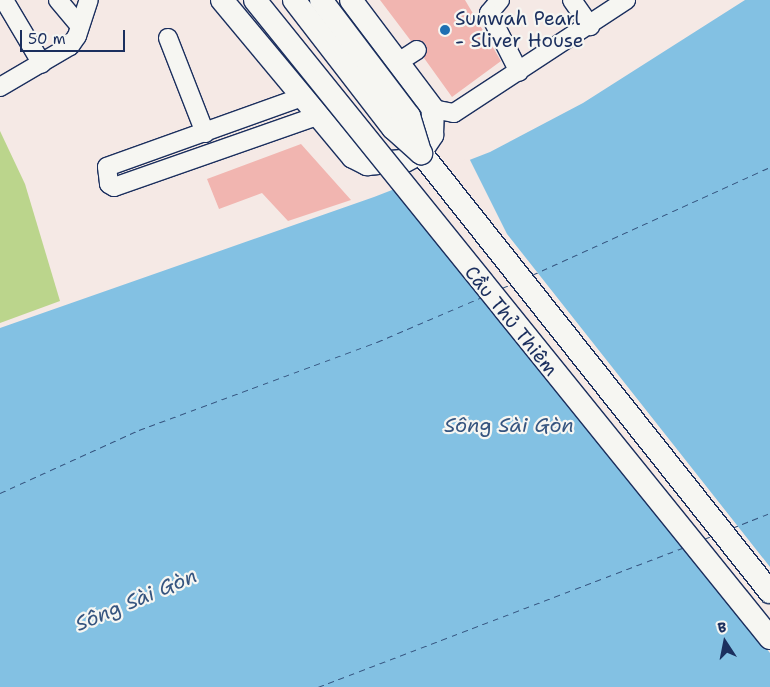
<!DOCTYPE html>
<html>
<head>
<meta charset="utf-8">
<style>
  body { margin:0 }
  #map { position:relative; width:770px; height:687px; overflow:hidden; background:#f5e9e5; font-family:"Shantell Sans",sans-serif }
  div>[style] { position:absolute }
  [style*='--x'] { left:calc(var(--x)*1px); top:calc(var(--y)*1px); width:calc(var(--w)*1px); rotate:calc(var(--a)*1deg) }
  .green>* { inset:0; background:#bbd58c }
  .water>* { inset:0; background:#83c1e3 }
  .pier>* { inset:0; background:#f5e9e5 }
  .ferry>* { height:1px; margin-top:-0.5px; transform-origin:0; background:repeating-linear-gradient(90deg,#35547f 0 6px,transparent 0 11px) }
  .building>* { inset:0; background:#f1b5b0 }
  .roads { filter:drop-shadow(1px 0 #1b2f5e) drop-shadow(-1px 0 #1b2f5e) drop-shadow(0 1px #1b2f5e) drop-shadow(0 -1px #1b2f5e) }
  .minor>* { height:18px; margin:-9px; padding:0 9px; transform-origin:9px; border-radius:9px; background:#f6f6f2 }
  .major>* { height:22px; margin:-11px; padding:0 11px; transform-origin:11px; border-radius:11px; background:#f6f6f2 }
  .bridges { filter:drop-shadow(1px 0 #1b2f5e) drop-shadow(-1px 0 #1b2f5e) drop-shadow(0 1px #1b2f5e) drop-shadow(0 -1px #1b2f5e) }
  .major-bridge>* { height:22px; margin:-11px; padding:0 11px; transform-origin:11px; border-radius:11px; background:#f6f6f2 }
  .dots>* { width:14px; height:14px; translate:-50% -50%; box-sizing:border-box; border:2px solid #f6f6f2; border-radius:50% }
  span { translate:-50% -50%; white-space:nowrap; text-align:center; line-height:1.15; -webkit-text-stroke:4.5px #f6f6f2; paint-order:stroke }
  .poi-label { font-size:19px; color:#1b2f5e }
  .left { translate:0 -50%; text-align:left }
  .street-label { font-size:19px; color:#1b2f5e }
  .water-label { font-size:20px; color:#35547f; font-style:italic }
  .north { position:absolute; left:700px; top:617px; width:50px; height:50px; -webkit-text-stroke:4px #f6f6f2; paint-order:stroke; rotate:349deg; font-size:14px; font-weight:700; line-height:20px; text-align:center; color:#1b2f5e }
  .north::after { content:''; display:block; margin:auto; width:18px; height:22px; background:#1b2f5e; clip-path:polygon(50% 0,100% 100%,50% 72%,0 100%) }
  .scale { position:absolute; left:20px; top:30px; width:105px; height:22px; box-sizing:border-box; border:2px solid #1b2f5e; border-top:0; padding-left:6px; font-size:15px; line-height:18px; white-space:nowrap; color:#1b2f5e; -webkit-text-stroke:4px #f6f6f2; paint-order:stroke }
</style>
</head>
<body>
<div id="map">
  <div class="green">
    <i style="clip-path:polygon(0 131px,25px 184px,60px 301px,0 323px)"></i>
  </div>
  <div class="water">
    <i style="clip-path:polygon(745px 0,770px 0,770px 687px,0 687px,0 328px,374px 197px,490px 152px,583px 103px)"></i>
  </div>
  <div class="pier">
    <i style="clip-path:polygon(469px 158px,507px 234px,770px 567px,770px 653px,394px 187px)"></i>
  </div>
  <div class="ferry">
    <i style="--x:532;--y:275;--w:261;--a:-24.4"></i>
    <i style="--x:502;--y:288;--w:11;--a:-22"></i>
    <i style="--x:0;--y:493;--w:153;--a:-24.4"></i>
    <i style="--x:139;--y:430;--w:254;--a:-20.3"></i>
    <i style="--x:377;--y:342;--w:114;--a:-23.2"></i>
    <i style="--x:732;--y:528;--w:41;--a:-21.5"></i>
    <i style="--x:704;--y:539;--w:9;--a:-21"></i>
    <i style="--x:318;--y:687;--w:392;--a:-20.9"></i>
  </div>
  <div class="building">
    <i style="clip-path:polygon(380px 0,465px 0,501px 61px,452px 97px,424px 58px,426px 44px,411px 41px)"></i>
    <i style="clip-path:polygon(301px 144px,351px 200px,288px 221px,262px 193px,219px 209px,207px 179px)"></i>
  </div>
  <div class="roads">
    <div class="minor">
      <i style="--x:4;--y:0;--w:74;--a:59.3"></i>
      <i style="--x:58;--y:0;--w:33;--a:50"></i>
      <i style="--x:500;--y:0;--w:17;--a:130"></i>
      <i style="--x:489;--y:13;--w:66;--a:63"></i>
      <i style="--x:572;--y:0;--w:32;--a:55"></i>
      <i style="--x:168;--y:38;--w:102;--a:68.7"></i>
      <i style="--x:400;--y:61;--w:20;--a:-33"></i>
      <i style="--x:0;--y:87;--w:81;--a:-30.4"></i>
      <i style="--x:70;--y:46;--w:12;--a:-55"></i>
      <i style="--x:77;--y:36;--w:38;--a:-72"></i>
      <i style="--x:302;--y:97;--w:207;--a:160.3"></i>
      <i style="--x:107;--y:167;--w:17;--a:83"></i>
      <i style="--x:109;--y:184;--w:6;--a:31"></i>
      <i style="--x:114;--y:187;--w:215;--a:-19.3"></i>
      <i style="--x:433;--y:109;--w:21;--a:11"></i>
      <i style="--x:454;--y:113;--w:206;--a:-33.3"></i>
    </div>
    <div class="major">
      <i style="--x:222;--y:0;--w:204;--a:50.2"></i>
      <i style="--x:353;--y:157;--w:16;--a:27"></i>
      <i style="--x:367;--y:164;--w:38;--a:-5"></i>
      <i style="--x:405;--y:161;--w:17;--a:-28"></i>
      <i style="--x:420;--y:153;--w:22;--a:-56"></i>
      <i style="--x:432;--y:135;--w:26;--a:-88"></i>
      <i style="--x:433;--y:109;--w:136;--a:-127"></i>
      <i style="--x:421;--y:153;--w:561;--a:51.52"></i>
    </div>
  </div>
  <div class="bridges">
    <div class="major-bridge">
      <i style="--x:255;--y:0;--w:820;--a:51.09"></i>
      <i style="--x:294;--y:0;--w:162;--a:52.3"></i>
      <i style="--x:393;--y:128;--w:38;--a:42"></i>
      <i style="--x:321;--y:0;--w:146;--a:52.8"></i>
      <i style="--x:409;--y:116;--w:38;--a:73"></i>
    </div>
  </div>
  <div class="dots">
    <i style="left:445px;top:30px;background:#1f6fb2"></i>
  </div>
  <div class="poi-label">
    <span class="left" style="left:455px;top:30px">Sunwah Pearl<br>- Sliver House</span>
  </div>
  <div class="street-label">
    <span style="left:511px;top:321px;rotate:51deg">Cầu Thủ Thiêm</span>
  </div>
  <div class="water-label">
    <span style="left:509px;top:425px">Sông Sài Gòn</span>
    <span style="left:136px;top:600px;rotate:-23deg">Sông Sài Gòn</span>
  </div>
  <div class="north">B</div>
  <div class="scale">50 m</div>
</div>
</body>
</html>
